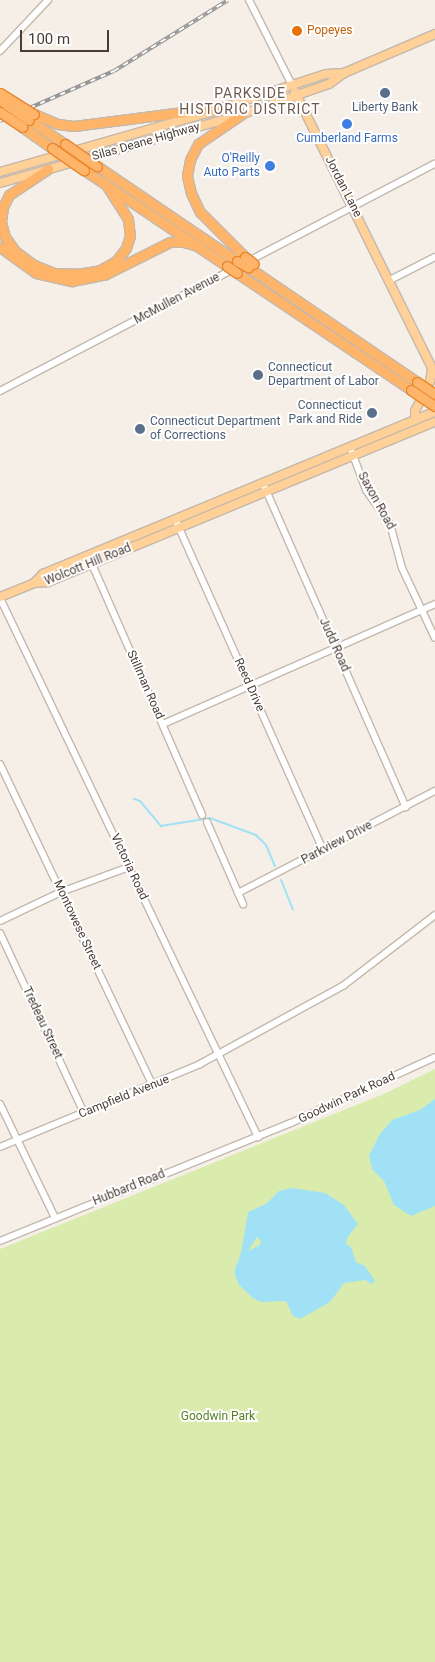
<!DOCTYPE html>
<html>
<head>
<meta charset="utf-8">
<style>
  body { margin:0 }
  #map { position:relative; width:435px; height:1662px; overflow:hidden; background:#f5efe8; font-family:Roboto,sans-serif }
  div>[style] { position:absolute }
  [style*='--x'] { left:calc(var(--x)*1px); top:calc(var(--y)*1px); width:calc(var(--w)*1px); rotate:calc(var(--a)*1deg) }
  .green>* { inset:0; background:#daecad }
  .water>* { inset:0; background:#a0e1f6 }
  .stream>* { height:2px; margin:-1px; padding:0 1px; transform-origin:1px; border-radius:1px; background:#a0e1f6 }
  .roads { filter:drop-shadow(1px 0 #c4b8ac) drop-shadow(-1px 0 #c4b8ac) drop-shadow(0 1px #c4b8ac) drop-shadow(0 -1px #c4b8ac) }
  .minor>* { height:6px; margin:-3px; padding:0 3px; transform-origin:3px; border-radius:3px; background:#fff }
  .major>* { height:8px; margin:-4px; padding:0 4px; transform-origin:4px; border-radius:4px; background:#ffd097 }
  .highway>* { height:9px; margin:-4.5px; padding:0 4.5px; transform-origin:4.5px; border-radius:4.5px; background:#ffb569 }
  .rail>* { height:4px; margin-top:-2px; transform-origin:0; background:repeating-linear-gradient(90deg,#fff 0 5.5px,#979797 0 11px); box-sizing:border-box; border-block:1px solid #979797 }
  .bridges { filter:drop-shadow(1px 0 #e9862d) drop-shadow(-1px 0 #e9862d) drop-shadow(0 1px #e9862d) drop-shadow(0 -1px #e9862d) }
  .highway-bridge>* { height:9px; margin:-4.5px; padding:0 4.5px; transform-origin:4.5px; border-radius:4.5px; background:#ffb569 }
  .dots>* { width:14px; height:14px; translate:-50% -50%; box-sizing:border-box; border:2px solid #fff; border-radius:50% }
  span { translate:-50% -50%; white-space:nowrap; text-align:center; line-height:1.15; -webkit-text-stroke:4px #fff; paint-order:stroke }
  .food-label { font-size:12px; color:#c56008 }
  .left { translate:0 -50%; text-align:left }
  .service-label { font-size:12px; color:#4e5e75 }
  .right { translate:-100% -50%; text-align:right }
  .shop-label { font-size:12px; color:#366cbe }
  .street-label { font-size:12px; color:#493e36 }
  .park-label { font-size:12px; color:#558024 }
  .neighbourhood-label { font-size:14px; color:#6d5a4c; letter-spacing:1px }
  .scale { position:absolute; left:20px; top:30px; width:89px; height:22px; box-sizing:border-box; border:2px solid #493e36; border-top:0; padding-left:6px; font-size:15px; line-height:18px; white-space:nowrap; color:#493e36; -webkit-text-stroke:4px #fff; paint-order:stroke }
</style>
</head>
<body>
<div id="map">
  <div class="green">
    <i style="clip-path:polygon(435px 1069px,435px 1662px,0 1662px,0 1249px,386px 1093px)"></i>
  </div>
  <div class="water">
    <i style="clip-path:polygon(435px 1099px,435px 1206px,411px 1216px,394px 1205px,384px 1181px,372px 1169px,369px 1155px,380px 1134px,392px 1120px,420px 1110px)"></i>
    <i style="clip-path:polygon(evenodd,292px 1188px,325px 1193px,344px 1205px,358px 1224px,347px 1238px,346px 1244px,351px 1247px,356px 1262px,365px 1266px,375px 1281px,372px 1284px,365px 1280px,344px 1283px,330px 1302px,300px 1319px,293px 1316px,286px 1301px,261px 1302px,253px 1298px,239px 1285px,234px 1272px,241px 1253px,248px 1212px,266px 1204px,279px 1191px,292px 1188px,257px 1237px,261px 1241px,260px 1245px,248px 1251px,257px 1237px)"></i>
  </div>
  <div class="stream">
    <i style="--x:134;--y:799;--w:6;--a:18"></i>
    <i style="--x:140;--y:801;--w:33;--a:50"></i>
    <i style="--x:161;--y:826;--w:50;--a:-9.3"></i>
    <i style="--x:210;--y:818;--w:49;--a:20.3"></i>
    <i style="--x:256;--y:835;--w:14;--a:45"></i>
    <i style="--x:266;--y:845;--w:23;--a:67"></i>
    <i style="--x:281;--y:880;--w:32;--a:68"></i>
  </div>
  <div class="roads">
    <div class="minor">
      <i style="--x:249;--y:0;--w:95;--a:63.2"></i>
      <i style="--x:0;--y:51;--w:70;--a:-46.7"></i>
      <i style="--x:390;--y:280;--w:51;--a:-27.1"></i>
      <i style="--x:0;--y:391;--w:491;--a:-27.6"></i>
      <i style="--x:350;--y:447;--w:46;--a:69.6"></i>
      <i style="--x:366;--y:490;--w:42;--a:54.8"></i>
      <i style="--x:390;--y:524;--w:46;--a:74.7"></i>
      <i style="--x:402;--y:568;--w:77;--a:64.8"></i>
      <i style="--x:265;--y:488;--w:349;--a:66.2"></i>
      <i style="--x:175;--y:519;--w:363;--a:65.9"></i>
      <i style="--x:88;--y:555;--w:284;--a:66.3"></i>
      <i style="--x:0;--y:598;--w:598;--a:64.42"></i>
      <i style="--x:163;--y:724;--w:297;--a:-23.8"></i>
      <i style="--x:0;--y:764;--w:357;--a:64.6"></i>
      <i style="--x:207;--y:822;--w:90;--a:66.3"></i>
      <i style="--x:238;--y:893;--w:222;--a:-27.4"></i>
      <i style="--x:0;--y:921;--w:68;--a:-25.4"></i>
      <i style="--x:61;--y:892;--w:72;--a:-20.2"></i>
      <i style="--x:0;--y:933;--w:199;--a:65"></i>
      <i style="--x:0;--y:1104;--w:127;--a:64.2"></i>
      <i style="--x:0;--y:1147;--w:217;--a:-22.5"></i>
      <i style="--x:200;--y:1064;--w:164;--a:-28.7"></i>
      <i style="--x:344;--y:985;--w:115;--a:-37.6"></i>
      <i style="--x:0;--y:1241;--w:314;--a:-22.1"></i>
      <i style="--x:291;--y:1123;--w:158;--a:-24.6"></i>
    </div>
    <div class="major">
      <i style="--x:295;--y:92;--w:315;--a:63.6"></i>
      <i style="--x:225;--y:107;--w:106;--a:-18.1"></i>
      <i style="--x:326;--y:74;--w:18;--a:-3"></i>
      <i style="--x:344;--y:73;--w:99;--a:-23.2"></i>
      <i style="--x:0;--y:172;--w:223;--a:-15.9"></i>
      <i style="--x:0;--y:183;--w:249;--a:-15.8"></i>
      <i style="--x:240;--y:115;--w:94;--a:-19.2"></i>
      <i style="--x:329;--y:84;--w:19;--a:-36"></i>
      <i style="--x:415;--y:420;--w:9;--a:-90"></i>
      <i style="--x:415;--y:411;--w:34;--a:-63"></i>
      <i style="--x:430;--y:381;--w:12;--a:-81"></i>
      <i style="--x:34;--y:583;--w:13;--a:-45"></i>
      <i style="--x:43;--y:574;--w:424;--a:-22.5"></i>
      <i style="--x:0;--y:597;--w:37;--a:-22"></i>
      <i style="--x:34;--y:583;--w:14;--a:-4"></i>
      <i style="--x:48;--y:582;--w:419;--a:-22.5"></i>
    </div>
    <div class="highway">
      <i style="--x:34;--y:114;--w:26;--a:23"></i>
      <i style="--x:58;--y:124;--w:16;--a:7"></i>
      <i style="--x:74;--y:126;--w:157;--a:-7.3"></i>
      <i style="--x:242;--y:114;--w:53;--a:145.7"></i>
      <i style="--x:198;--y:144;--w:18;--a:117"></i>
      <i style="--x:190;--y:160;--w:16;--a:101"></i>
      <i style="--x:187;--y:176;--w:17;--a:77"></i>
      <i style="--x:191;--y:193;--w:21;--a:65"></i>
      <i style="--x:200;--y:212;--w:64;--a:45"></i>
      <i style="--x:29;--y:120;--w:43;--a:33.7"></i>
      <i style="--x:22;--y:127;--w:37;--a:35"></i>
      <i style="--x:97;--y:166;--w:169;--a:34.2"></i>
      <i style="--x:48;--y:169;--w:47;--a:146.3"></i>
      <i style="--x:9;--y:195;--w:13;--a:117"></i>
      <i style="--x:3;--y:207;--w:15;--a:98"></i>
      <i style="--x:1;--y:222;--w:16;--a:75"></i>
      <i style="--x:5;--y:237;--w:19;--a:54"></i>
      <i style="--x:16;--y:252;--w:22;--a:36"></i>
      <i style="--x:34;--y:265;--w:22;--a:22"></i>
      <i style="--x:54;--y:273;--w:24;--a:2"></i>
      <i style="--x:78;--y:274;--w:22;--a:-10"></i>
      <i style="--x:100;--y:270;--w:18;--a:-29"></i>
      <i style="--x:116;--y:261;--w:16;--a:-52"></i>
      <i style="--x:126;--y:248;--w:13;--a:-72"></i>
      <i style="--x:130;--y:236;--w:17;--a:-97"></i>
      <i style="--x:128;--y:219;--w:43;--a:-122.6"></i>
      <i style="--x:84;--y:170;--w:172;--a:33.9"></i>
      <i style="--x:0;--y:247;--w:44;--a:35.8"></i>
      <i style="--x:36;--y:273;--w:37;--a:13"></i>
      <i style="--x:72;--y:281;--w:33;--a:-11"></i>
      <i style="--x:104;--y:275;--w:74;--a:-26.6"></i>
      <i style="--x:170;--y:242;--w:13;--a:0"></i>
      <i style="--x:183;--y:242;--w:16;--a:15"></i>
      <i style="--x:248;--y:267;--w:204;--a:34.2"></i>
      <i style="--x:237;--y:273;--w:210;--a:33.9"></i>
    </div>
  </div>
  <div class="rail">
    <i style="--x:0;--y:121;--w:124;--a:-23.7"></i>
    <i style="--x:114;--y:71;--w:134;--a:-31.9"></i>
  </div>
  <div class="bridges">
    <div class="highway-bridge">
      <i style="--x:0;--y:93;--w:40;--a:32"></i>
      <i style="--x:0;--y:100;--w:35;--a:35"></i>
      <i style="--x:0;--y:112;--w:27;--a:34"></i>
      <i style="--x:65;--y:144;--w:39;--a:35"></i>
      <i style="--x:52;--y:148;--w:39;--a:35"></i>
      <i style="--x:245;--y:257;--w:11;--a:38"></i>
      <i style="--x:237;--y:261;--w:13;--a:29"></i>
      <i style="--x:227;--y:266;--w:12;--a:35"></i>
      <i style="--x:417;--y:382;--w:22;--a:34"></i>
      <i style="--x:411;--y:390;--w:29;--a:34"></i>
    </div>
  </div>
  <div class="dots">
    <i style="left:297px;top:31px;background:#e8710a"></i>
    <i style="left:385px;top:93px;background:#5c6f8a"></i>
    <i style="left:347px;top:124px;background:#3f7fe0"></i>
    <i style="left:270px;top:166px;background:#3f7fe0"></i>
    <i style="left:258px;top:375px;background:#5c6f8a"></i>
    <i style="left:372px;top:413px;background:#5c6f8a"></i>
    <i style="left:140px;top:429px;background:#5c6f8a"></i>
  </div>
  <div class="food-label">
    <span class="left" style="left:307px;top:31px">Popeyes</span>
  </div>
  <div class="service-label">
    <span style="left:385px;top:108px">Liberty Bank</span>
    <span class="left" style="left:268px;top:375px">Connecticut<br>Department of Labor</span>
    <span class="right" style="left:362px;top:413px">Connecticut<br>Park and Ride</span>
    <span class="left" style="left:150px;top:429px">Connecticut Department<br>of Corrections</span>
  </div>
  <div class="shop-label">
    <span style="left:347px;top:139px">Cumberland Farms</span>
    <span class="right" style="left:260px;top:166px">O'Reilly<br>Auto Parts</span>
  </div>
  <div class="street-label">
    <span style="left:146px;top:142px;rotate:-16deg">Silas Deane Highway</span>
    <span style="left:343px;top:187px;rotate:63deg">Jordan Lane</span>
    <span style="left:177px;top:299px;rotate:-28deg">McMullen Avenue</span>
    <span style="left:376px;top:501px;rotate:61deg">Saxon Road</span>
    <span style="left:88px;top:565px;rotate:-22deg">Wolcott Hill Road</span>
    <span style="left:334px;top:645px;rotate:66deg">Judd Road</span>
    <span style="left:145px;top:685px;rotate:66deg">Stillman Road</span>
    <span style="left:249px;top:685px;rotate:66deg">Reed Drive</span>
    <span style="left:337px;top:843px;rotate:-28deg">Parkview Drive</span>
    <span style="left:129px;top:867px;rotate:65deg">Victoria Road</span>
    <span style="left:77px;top:925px;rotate:65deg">Montowese Street</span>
    <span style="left:42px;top:1023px;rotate:65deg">Tredeau Street</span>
    <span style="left:124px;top:1097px;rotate:-22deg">Campfield Avenue</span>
    <span style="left:347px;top:1098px;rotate:-25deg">Goodwin Park Road</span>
    <span style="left:129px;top:1188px;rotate:-22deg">Hubbard Road</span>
  </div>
  <div class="park-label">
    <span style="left:218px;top:1417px">Goodwin Park</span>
  </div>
  <div class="neighbourhood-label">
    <span style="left:250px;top:101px">PARKSIDE<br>HISTORIC DISTRICT</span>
  </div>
  <div class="scale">100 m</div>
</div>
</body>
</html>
